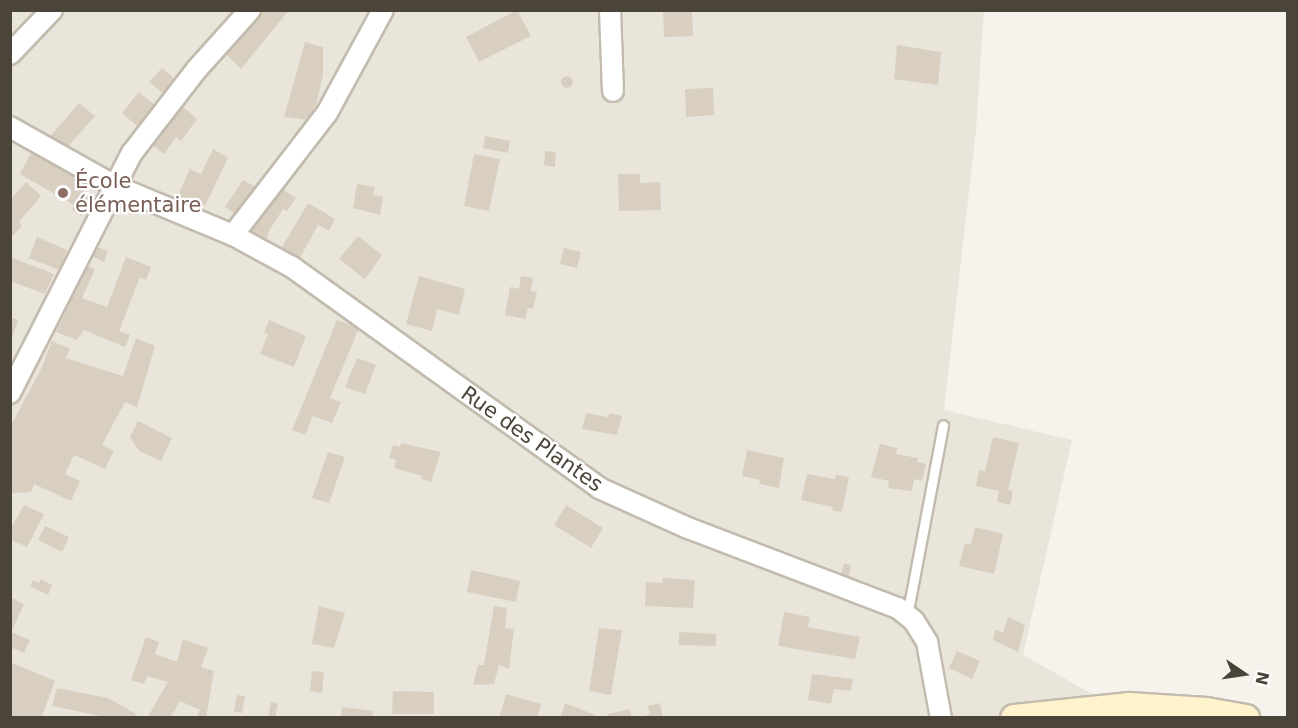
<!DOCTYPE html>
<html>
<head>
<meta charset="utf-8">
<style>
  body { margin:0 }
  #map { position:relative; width:1298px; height:728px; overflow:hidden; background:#f6f3ec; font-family:"DejaVu Sans",sans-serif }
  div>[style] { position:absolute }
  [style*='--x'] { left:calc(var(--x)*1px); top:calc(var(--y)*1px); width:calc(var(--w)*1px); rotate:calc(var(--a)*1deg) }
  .residential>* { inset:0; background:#eae5da }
  .building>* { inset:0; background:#d8cfc1 }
  .round { border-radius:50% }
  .roads { filter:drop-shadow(2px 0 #c2bbae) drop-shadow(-2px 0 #c2bbae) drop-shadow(0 2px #c2bbae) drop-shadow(0 -2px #c2bbae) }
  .service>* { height:9px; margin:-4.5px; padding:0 4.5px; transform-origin:4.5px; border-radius:4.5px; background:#fff }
  .minor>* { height:20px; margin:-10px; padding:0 10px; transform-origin:10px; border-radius:10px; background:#fff }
  .secondary>* { height:27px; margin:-13.5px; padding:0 13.5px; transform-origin:13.5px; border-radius:13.5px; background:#fff3cd }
  .dots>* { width:16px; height:16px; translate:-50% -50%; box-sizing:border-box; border:3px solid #fff; border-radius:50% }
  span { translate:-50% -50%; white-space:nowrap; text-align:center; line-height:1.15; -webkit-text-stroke:4.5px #fff; paint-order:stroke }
  .education-label { font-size:21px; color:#785e54 }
  .left { translate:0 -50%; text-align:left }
  .street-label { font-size:21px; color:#4b4439 }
  .frame { position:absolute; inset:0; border:12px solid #4b4439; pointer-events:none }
  .north { position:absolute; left:1214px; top:644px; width:60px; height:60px; -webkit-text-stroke:4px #fff; paint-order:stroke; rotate:103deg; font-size:16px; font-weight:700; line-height:24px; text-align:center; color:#4b4439 }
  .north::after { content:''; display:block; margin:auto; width:21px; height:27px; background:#4b4439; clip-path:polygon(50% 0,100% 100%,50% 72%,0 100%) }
</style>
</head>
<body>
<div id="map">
  <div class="residential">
    <i style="clip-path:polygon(10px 11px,984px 11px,976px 130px,944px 410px,1072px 440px,1023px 655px,1133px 717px,11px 717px)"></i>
  </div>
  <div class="building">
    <i style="clip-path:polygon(262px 10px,289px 10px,241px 69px,226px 54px)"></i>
    <i style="clip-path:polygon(517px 10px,531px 36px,479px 62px,466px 37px)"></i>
    <i style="clip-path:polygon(663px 10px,692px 10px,693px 36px,664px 37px)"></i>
    <i style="clip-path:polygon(305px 42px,323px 47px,323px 75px,317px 102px,308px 120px,284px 117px)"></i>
    <i style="clip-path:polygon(897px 45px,941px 52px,938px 85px,894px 79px)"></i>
    <i style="clip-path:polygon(162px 68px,176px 80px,164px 94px,149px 82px)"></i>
    <i class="round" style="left:561px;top:76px;width:12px;height:12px"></i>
    <i style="clip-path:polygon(713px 88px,714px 115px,686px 117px,685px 89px)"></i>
    <i style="clip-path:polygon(139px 92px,155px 105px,137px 126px,122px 113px)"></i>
    <i style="clip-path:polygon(79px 103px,95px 116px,65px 150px,48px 139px)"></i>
    <i style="clip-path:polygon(182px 106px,197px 119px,181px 141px,176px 137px,164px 154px,151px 144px)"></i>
    <i style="clip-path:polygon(485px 136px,510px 141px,508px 153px,483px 148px)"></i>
    <i style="clip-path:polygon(213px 149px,228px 158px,205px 206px,197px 203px,193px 211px,175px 202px,190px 169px,201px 174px)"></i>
    <i style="clip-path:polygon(545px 151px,556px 152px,555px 167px,544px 165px)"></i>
    <i style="clip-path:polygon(31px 153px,86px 184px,82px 190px,91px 197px,82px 216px,72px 210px,74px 205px,20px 174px)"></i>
    <i style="clip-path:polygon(474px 154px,500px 159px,489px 211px,464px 206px)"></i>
    <i style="clip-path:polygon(618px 174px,640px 174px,640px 183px,660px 182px,661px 210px,619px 211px)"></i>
    <i style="clip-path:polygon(243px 180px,258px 188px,238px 216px,225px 207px)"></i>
    <i style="clip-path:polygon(26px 182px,41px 196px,19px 222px,22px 226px,10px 239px,10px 200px)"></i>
    <i style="clip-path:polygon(357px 184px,375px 187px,373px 195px,383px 197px,380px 215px,353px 208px)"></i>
    <i style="clip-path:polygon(279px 187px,296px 198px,287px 211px,283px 209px,269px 231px,264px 247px,249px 239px,246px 228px)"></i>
    <i style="clip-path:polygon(308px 203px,335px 219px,329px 231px,318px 225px,297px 263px,278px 254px)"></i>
    <i style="clip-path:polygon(358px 236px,382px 255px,365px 279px,339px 259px)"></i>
    <i style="clip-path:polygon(37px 237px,67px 250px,59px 270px,29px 258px)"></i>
    <i style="clip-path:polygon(97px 247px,108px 251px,104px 262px,92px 256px)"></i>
    <i style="clip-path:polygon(564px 248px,581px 252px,577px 268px,560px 264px)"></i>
    <i style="clip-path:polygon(10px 257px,54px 274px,45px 294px,10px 281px)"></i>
    <i style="clip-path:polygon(126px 257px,151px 267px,146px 280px,140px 277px,119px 331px,130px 335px,125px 347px,84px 330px,77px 340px,56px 332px,87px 266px,95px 269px,82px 298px,107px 307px)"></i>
    <i style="clip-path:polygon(419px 276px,465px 289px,459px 315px,437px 309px,432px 331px,406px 324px)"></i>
    <i style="clip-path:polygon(521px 276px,533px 278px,531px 291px,537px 292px,533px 309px,528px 308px,525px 319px,505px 315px,510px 287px,519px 289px)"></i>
    <i style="clip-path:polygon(10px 317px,18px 320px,11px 341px,10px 341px)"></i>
    <i style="clip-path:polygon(269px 320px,306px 336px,294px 367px,260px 354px,268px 334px,264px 333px)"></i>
    <i style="clip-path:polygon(337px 320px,359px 328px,330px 398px,341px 402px,332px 423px,313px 416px,305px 435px,292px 430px)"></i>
    <i style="clip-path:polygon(136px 338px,155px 346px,137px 407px,125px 402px,102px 445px,114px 451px,105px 469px,74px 455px,65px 474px,80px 481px,71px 501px,34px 484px,31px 492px,10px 493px,10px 427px,41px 369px,52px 341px,70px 349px,66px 358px,123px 376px)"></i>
    <i style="clip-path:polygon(357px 358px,376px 365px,365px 394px,345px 387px)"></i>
    <i style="clip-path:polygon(586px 413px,608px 417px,609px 413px,622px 416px,617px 435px,582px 429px)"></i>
    <i style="clip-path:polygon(138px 421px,172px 438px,161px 461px,139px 451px,130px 437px)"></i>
    <i style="clip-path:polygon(993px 437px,1019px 443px,1008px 490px,1013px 491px,1010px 505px,997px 502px,999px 491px,976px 486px,979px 470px,985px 471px)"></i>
    <i style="clip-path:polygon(401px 443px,441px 452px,431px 482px,421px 479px,422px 476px,394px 468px,396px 460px,389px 458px,393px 445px,400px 447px)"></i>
    <i style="clip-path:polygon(880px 444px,897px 448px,896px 454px,918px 458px,917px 462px,926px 464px,922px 481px,914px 479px,912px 491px,888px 488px,889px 481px,871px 477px)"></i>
    <i style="clip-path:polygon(747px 450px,784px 458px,779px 488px,759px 484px,760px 480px,742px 476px)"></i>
    <i style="clip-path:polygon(328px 452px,345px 457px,329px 503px,312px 498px)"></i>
    <i style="clip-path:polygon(807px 474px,835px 479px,836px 475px,849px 477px,842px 512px,832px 510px,833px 507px,801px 500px)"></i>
    <i style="clip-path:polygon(24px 505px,44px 514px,27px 547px,10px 539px,10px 530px)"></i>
    <i style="clip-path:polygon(566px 505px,603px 528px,591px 548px,554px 525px)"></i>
    <i style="clip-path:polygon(45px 526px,69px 537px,62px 552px,38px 540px)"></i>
    <i style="clip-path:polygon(975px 527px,1003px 534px,994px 574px,959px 566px,965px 543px,971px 545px)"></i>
    <i style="clip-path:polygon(844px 563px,851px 565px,849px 578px,841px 575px)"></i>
    <i style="clip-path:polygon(471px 570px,520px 581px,516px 602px,467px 592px)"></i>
    <i style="clip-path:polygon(663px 578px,695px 580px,693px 608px,645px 606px,646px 582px,662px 583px)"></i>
    <i style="clip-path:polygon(41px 579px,52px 585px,48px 595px,30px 586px,33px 580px,39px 583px)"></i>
    <i style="clip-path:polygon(10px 597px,24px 604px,11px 632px,30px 640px,24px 653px,10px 647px)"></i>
    <i style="clip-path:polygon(319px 606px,345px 613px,334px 648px,312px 644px)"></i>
    <i style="clip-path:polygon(494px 606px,507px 608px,505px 628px,514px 629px,509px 669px,499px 665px,494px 684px,473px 685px,478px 665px,484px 665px)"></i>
    <i style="clip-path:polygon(784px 612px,810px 617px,808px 627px,860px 637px,855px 659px,778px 646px)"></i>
    <i style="clip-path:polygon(1008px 617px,1025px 625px,1018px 652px,993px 640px,995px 629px,1003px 633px)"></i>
    <i style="clip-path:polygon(599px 628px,622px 630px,611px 695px,589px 691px)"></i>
    <i style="clip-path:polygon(679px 632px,716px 634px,716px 646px,679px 645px)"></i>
    <i style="clip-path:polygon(146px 637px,159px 642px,155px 654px,177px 662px,183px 639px,208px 648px,201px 667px,214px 671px,206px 718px,196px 718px,200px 710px,180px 701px,170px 718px,147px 718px,168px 682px,147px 676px,144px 684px,131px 680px)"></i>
    <i style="clip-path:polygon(957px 651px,980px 661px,972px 679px,949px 668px)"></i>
    <i style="clip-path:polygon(10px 662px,55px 681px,41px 718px,10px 718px)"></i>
    <i style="clip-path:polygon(312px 671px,324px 672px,322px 693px,310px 691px)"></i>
    <i style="clip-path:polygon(812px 674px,853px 679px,851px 691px,834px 689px,831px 704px,808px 700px)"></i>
    <i style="clip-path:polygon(57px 688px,108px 698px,136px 714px,134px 718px,110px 718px,52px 706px)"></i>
    <i style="clip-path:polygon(393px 691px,434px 692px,434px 714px,392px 714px)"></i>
    <i style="clip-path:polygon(506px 694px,541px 704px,537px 718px,499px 718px)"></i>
    <i style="clip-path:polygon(237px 695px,245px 696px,242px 713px,234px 712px)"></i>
    <i style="clip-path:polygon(271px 702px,278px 703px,275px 718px,268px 717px)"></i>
    <i style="clip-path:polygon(565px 703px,595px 715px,594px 718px,560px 718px)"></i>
    <i style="clip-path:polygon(660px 703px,663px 718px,640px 718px,650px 714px,648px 706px)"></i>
    <i style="clip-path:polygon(342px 707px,373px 711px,372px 718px,341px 718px)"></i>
    <i style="clip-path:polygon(630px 709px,632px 718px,608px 718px,608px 714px)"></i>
  </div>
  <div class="roads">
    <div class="service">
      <i style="--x:907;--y:616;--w:194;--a:-79.3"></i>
    </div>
    <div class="minor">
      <i style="--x:610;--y:10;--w:81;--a:87.9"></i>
      <i style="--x:10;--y:54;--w:61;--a:-46.3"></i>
      <i style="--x:10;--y:127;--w:120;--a:29.3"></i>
      <i style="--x:115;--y:186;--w:128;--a:22.6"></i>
      <i style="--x:233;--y:235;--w:67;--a:28.5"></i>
      <i style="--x:292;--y:267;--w:378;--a:35.7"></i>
      <i style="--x:599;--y:488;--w:98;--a:24.2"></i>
      <i style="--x:688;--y:528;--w:225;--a:20.9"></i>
      <i style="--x:898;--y:608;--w:21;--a:39"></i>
      <i style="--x:914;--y:621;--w:25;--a:58"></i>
      <i style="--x:927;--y:642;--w:77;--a:79.6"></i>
      <i style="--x:233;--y:235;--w:154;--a:-52.4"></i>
      <i style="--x:327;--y:113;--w:117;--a:-61.5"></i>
      <i style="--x:10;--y:393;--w:269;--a:-63.1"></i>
      <i style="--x:132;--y:153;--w:106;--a:-52.3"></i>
      <i style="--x:197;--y:69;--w:79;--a:-48.1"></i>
    </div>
    <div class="secondary">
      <i style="--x:1014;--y:718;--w:116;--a:-6"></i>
      <i style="--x:1129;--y:706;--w:77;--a:3.7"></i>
      <i style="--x:1206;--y:711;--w:40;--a:10"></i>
    </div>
  </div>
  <div class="dots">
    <i style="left:63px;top:193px;background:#8d6e63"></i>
  </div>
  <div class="education-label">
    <span class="left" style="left:75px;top:193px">École<br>élémentaire</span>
  </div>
  <div class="street-label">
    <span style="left:532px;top:439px;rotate:35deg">Rue des Plantes</span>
  </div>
  <div class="frame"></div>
  <div class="north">N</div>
</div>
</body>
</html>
